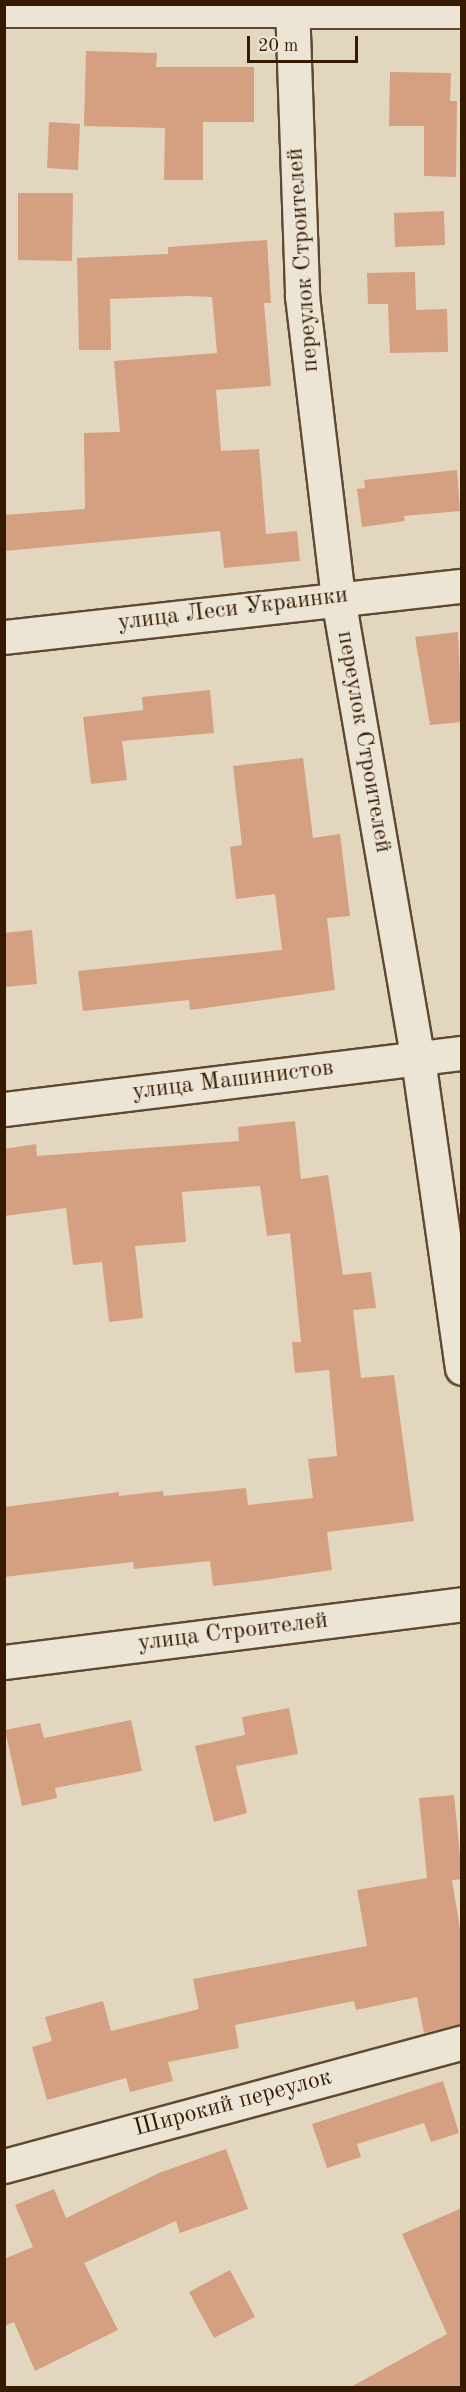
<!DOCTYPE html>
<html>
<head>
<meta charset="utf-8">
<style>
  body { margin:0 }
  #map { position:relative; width:466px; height:2392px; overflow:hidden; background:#e2d7be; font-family:"Old Standard TT",serif }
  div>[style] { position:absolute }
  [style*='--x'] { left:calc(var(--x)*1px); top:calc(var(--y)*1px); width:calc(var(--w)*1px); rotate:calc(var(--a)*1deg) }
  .building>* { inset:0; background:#d59f82 }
  .roads { filter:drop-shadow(2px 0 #604930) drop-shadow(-2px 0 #604930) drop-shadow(0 2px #604930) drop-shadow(0 -2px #604930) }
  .street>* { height:33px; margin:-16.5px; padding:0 16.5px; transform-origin:16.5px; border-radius:16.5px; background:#ece5d5 }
  .secondary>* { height:33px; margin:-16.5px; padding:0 16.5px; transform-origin:16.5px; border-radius:16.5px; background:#ece5d5 }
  span { translate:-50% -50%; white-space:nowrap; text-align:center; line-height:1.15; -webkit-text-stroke:4.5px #ece5d5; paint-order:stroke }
  .street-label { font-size:24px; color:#351a01 }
  .frame { position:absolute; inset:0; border:6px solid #351a01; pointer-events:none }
  .scale { position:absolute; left:247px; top:36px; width:111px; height:27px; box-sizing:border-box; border:3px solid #351a01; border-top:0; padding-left:8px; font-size:18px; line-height:21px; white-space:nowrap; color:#351a01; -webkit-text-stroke:4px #ece5d5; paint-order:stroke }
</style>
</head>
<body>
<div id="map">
  <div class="building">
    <i style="clip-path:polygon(86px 51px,157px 53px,156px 67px,254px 67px,254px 122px,203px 122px,203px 180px,164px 180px,165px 128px,84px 126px)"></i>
    <i style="clip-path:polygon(390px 72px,451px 73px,450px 101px,457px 101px,456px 177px,424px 176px,424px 126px,389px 126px)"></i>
    <i style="clip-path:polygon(49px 122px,80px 124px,78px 170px,47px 168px)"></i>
    <i style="clip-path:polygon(18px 193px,73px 193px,72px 261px,18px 260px)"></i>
    <i style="clip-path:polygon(444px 211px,445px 245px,395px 247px,394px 213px)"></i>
    <i style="clip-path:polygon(267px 240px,271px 303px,264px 303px,271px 386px,216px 390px,221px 451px,259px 449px,266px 534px,297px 531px,300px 561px,224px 568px,220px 531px,4px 551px,4px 515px,85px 509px,84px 433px,120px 432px,114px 361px,217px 353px,212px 297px,187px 296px,110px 299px,111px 350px,79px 350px,77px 258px,168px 254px,168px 247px)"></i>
    <i style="clip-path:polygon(415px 272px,416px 310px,447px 309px,448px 352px,390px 353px,388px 304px,368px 304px,367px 273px)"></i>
    <i style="clip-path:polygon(457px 470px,460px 511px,404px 516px,405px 521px,362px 527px,357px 489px,365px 488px,364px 480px)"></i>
    <i style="clip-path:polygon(458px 632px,462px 722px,430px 725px,415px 637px)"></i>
    <i style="clip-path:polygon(210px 690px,214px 733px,122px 741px,127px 780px,91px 784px,83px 717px,143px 710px,142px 697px)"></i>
    <i style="clip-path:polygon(303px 758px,313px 838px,340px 834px,350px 916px,327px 918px,335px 990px,190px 1010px,189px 1000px,83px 1011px,78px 971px,282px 950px,275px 894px,236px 899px,230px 847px,242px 845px,233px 766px)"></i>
    <i style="clip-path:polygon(32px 930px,37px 984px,4px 987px,4px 933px)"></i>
    <i style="clip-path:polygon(295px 1121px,301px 1179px,328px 1175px,343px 1275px,371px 1272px,376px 1308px,353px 1310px,361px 1378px,394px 1375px,414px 1521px,327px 1532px,332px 1570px,257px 1581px,213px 1586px,210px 1561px,134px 1569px,133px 1562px,4px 1577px,4px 1507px,119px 1492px,119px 1496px,163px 1491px,164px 1496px,246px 1488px,248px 1505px,313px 1498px,308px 1459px,337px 1456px,329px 1370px,295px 1373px,292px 1342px,301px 1342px,290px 1233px,267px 1236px,260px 1186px,182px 1192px,186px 1242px,135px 1246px,143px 1318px,109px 1322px,102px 1262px,73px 1265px,66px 1208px,4px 1216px,4px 1149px,36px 1144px,37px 1156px,239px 1141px,238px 1127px)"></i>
    <i style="clip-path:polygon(289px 1708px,298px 1754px,236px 1766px,247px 1813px,214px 1822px,195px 1746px,245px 1735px,242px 1717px)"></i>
    <i style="clip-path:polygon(131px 1720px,142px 1771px,55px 1788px,57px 1798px,22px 1806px,5px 1730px,40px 1723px,44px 1738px)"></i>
    <i style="clip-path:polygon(454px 1795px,462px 1875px,462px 1879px,452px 1880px,462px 1941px,462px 2024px,424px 2033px,417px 1997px,356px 2010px,354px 2001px,235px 2025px,239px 2048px,168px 2062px,173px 2081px,130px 2092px,126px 2078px,47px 2100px,32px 2047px,52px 2041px,45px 2017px,103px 2001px,111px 2031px,199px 2009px,193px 1979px,367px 1946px,357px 1890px,427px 1878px,419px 1798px)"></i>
    <i style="clip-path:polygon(443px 2081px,459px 2133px,431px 2142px,424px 2123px,357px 2144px,361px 2157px,327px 2168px,312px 2124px)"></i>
    <i style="clip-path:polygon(226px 2149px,248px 2209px,180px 2233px,176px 2221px,84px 2263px,118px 2330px,35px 2371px,14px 2322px,4px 2326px,4px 2259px,33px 2247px,15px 2205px,54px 2189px,66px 2218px,159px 2173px)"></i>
    <i style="clip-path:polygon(462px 2208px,462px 2388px,349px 2388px,447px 2334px,402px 2234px)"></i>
    <i style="clip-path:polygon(230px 2270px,255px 2317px,214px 2338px,189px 2292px)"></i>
  </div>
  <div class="roads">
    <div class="street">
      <i style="--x:292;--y:4;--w:292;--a:88"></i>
      <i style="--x:302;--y:296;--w:304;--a:83.2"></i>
      <i style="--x:338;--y:598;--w:468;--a:80.2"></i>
      <i style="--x:418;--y:1059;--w:312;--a:81.9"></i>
      <i style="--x:4;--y:10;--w:458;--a:0.1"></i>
      <i style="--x:4;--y:1109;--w:461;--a:-7"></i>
      <i style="--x:4;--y:1662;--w:462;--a:-7.2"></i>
      <i style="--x:4;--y:2166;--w:474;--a:-15.1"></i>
    </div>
    <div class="secondary">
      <i style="--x:4;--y:637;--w:461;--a:-6.4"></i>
    </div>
  </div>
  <div class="street-label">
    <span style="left:304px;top:260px;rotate:-94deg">переулок Строителей</span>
    <span style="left:233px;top:610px;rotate:-7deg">улица Леси Украинки</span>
    <span style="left:363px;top:742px;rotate:80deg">переулок Строителей</span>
    <span style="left:233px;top:1081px;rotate:-7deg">улица Машинистов</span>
    <span style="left:233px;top:1633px;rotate:-7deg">улица Строителей</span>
    <span style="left:233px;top:2104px;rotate:-15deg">Широкий переулок</span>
  </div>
  <div class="frame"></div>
  <div class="scale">20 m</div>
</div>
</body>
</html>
